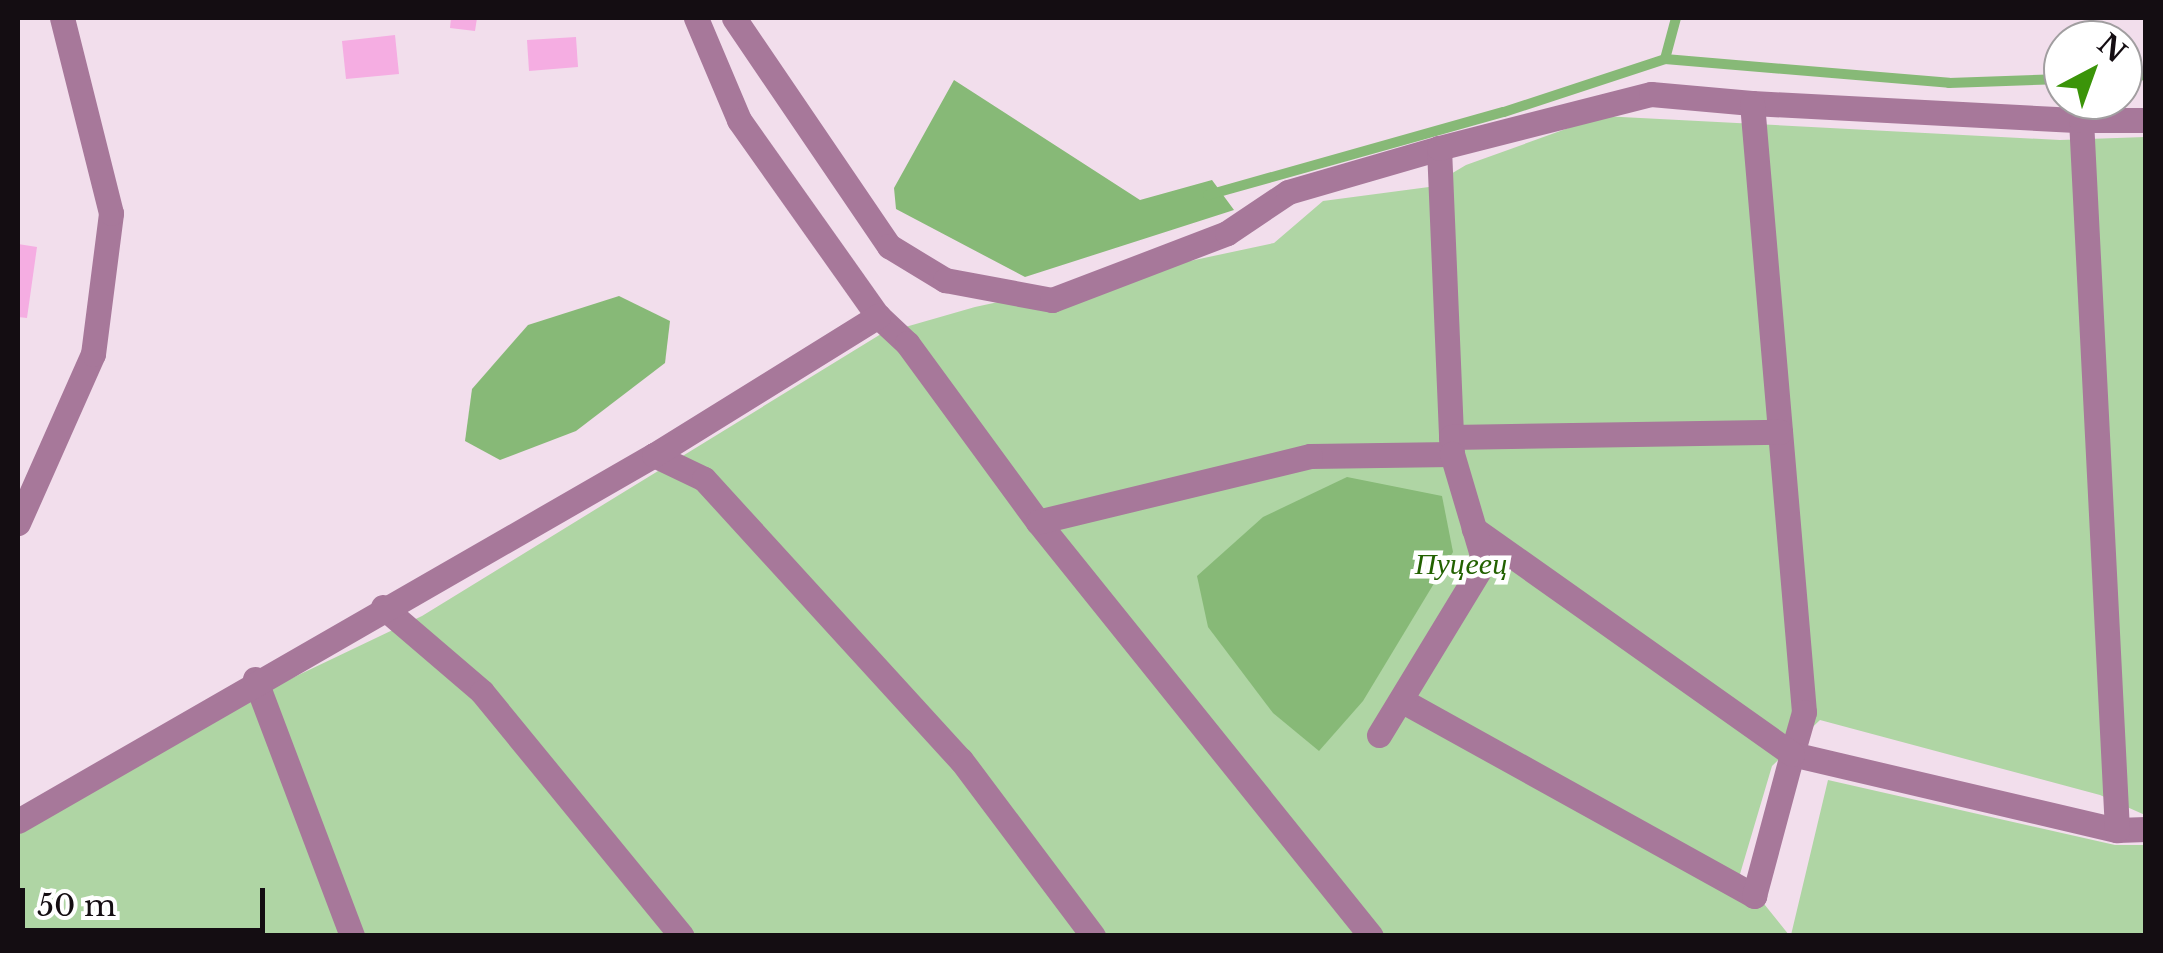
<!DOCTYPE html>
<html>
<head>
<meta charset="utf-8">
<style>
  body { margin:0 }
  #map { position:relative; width:2163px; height:953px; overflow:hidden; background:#f2deec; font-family:"Libre Baskerville",serif }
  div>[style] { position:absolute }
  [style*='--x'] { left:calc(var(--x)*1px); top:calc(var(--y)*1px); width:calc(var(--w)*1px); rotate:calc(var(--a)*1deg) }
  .green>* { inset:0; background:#afd5a4 }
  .water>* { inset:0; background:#87b977 }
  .stream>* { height:10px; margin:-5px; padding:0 5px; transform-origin:5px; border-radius:5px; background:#87b977 }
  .building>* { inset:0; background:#f5ade2 }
  .minor>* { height:25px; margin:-12.5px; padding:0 12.5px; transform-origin:12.5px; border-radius:12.5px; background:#a7789a }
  span { translate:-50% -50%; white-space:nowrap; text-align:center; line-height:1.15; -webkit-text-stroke:9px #fff; paint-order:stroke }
  .park-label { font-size:30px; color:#226100; font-style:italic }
  .frame { position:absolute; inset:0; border:20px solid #140d12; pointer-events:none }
  .north { position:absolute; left:2043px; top:20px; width:100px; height:100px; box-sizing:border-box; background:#fff; border:2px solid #a19ea0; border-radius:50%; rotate:41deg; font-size:28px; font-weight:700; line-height:40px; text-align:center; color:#140d12 }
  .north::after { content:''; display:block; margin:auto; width:35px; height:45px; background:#3b9409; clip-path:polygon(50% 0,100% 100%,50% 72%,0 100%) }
  .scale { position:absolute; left:20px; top:888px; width:245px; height:45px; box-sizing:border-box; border:5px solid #140d12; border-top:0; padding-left:12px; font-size:30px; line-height:35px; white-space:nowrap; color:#140d12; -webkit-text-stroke:8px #fff; paint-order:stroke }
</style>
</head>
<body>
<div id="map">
  <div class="green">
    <i style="clip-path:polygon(1602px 116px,2060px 140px,2145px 137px,2145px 815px,2100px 795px,1820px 720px,1772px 766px,1740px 874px,1789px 935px,18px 935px,18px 831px,242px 702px,422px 616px,881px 334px,975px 307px,1274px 243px,1323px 201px,1429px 187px,1466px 165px)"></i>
    <i style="clip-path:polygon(1828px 780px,2115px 845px,2145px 845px,2145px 935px,1791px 935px)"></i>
  </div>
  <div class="water">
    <i style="clip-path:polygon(954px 80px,1140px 200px,1212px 180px,1234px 210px,1025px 277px,896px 209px,894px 188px)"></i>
    <i style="clip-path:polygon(619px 296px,670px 321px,665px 363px,576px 431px,500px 460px,465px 441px,472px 389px,528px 325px)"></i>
    <i style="clip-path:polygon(1347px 477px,1442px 496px,1453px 552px,1363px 701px,1319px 751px,1273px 713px,1208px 627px,1197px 576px,1263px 517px)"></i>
  </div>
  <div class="stream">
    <i style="--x:1665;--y:59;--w:42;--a:-75"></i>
    <i style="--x:2123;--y:76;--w:23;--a:-2"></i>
    <i style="--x:1208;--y:195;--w:307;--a:-15.7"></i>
    <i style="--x:1504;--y:112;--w:169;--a:-18.2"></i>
    <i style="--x:1665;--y:59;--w:285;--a:4.8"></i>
    <i style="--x:1949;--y:83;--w:114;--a:-2"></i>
  </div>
  <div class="building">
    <i style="clip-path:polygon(451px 18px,477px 18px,475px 31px,450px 28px)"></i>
    <i style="clip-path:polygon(395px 35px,399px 74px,346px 79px,342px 41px)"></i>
    <i style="clip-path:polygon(576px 37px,578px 67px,529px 71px,527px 40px)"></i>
    <i style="clip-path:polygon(18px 244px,37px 247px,27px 318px,18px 317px)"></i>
  </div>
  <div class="minor">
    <i style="--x:696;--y:18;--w:111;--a:67.1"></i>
    <i style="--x:739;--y:120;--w:240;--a:54.7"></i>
    <i style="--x:878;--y:316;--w:40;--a:43"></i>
    <i style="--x:907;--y:343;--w:222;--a:53.8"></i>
    <i style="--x:1038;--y:522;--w:531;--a:51.19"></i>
    <i style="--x:734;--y:18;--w:276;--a:55.8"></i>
    <i style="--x:889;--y:246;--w:66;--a:31.3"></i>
    <i style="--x:945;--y:280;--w:109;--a:10.6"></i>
    <i style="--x:1052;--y:300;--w:187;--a:-20.9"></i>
    <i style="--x:1227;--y:233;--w:73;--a:-33.9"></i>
    <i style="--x:1288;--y:192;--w:157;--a:-16.2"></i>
    <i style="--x:1439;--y:148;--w:306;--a:87.6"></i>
    <i style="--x:1452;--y:454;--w:142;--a:179.2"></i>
    <i style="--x:1310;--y:456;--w:280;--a:166.4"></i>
    <i style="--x:1752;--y:103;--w:329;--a:3"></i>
    <i style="--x:1439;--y:148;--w:219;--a:-14.3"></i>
    <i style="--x:1651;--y:94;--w:101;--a:5.1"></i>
    <i style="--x:1752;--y:103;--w:611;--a:85.12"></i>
    <i style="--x:1804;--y:712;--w:44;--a:105.9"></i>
    <i style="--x:1792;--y:754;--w:334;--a:13.2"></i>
    <i style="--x:2117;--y:830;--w:29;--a:-2"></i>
    <i style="--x:1451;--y:437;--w:329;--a:-0.9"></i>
    <i style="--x:654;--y:455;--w:55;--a:25.6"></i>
    <i style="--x:704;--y:479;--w:381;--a:47.6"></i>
    <i style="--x:961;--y:760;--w:220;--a:53.1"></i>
    <i style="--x:18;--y:523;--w:185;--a:-66.1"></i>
    <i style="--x:93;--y:354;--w:142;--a:-82.7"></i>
    <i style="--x:111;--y:213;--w:201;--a:-104.1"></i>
    <i style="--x:383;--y:607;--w:130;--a:40.6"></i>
    <i style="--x:482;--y:692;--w:315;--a:50.7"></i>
    <i style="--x:255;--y:679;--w:275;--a:69.3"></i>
    <i style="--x:1401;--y:700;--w:404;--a:29"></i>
    <i style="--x:1754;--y:896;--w:147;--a:-75"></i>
    <i style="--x:1792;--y:754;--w:390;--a:-144.7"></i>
    <i style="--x:1379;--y:735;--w:202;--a:-58.7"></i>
    <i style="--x:1484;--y:562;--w:113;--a:-106.5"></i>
    <i style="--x:18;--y:821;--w:734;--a:-29.92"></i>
    <i style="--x:654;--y:455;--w:264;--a:-31.8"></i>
    <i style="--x:2117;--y:830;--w:711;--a:-92.9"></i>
    <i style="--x:2081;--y:120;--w:65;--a:0"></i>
  </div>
  <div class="park-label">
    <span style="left:1461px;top:564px">Пуцеец</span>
  </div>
  <div class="frame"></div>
  <div class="north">N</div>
  <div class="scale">50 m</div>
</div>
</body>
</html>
